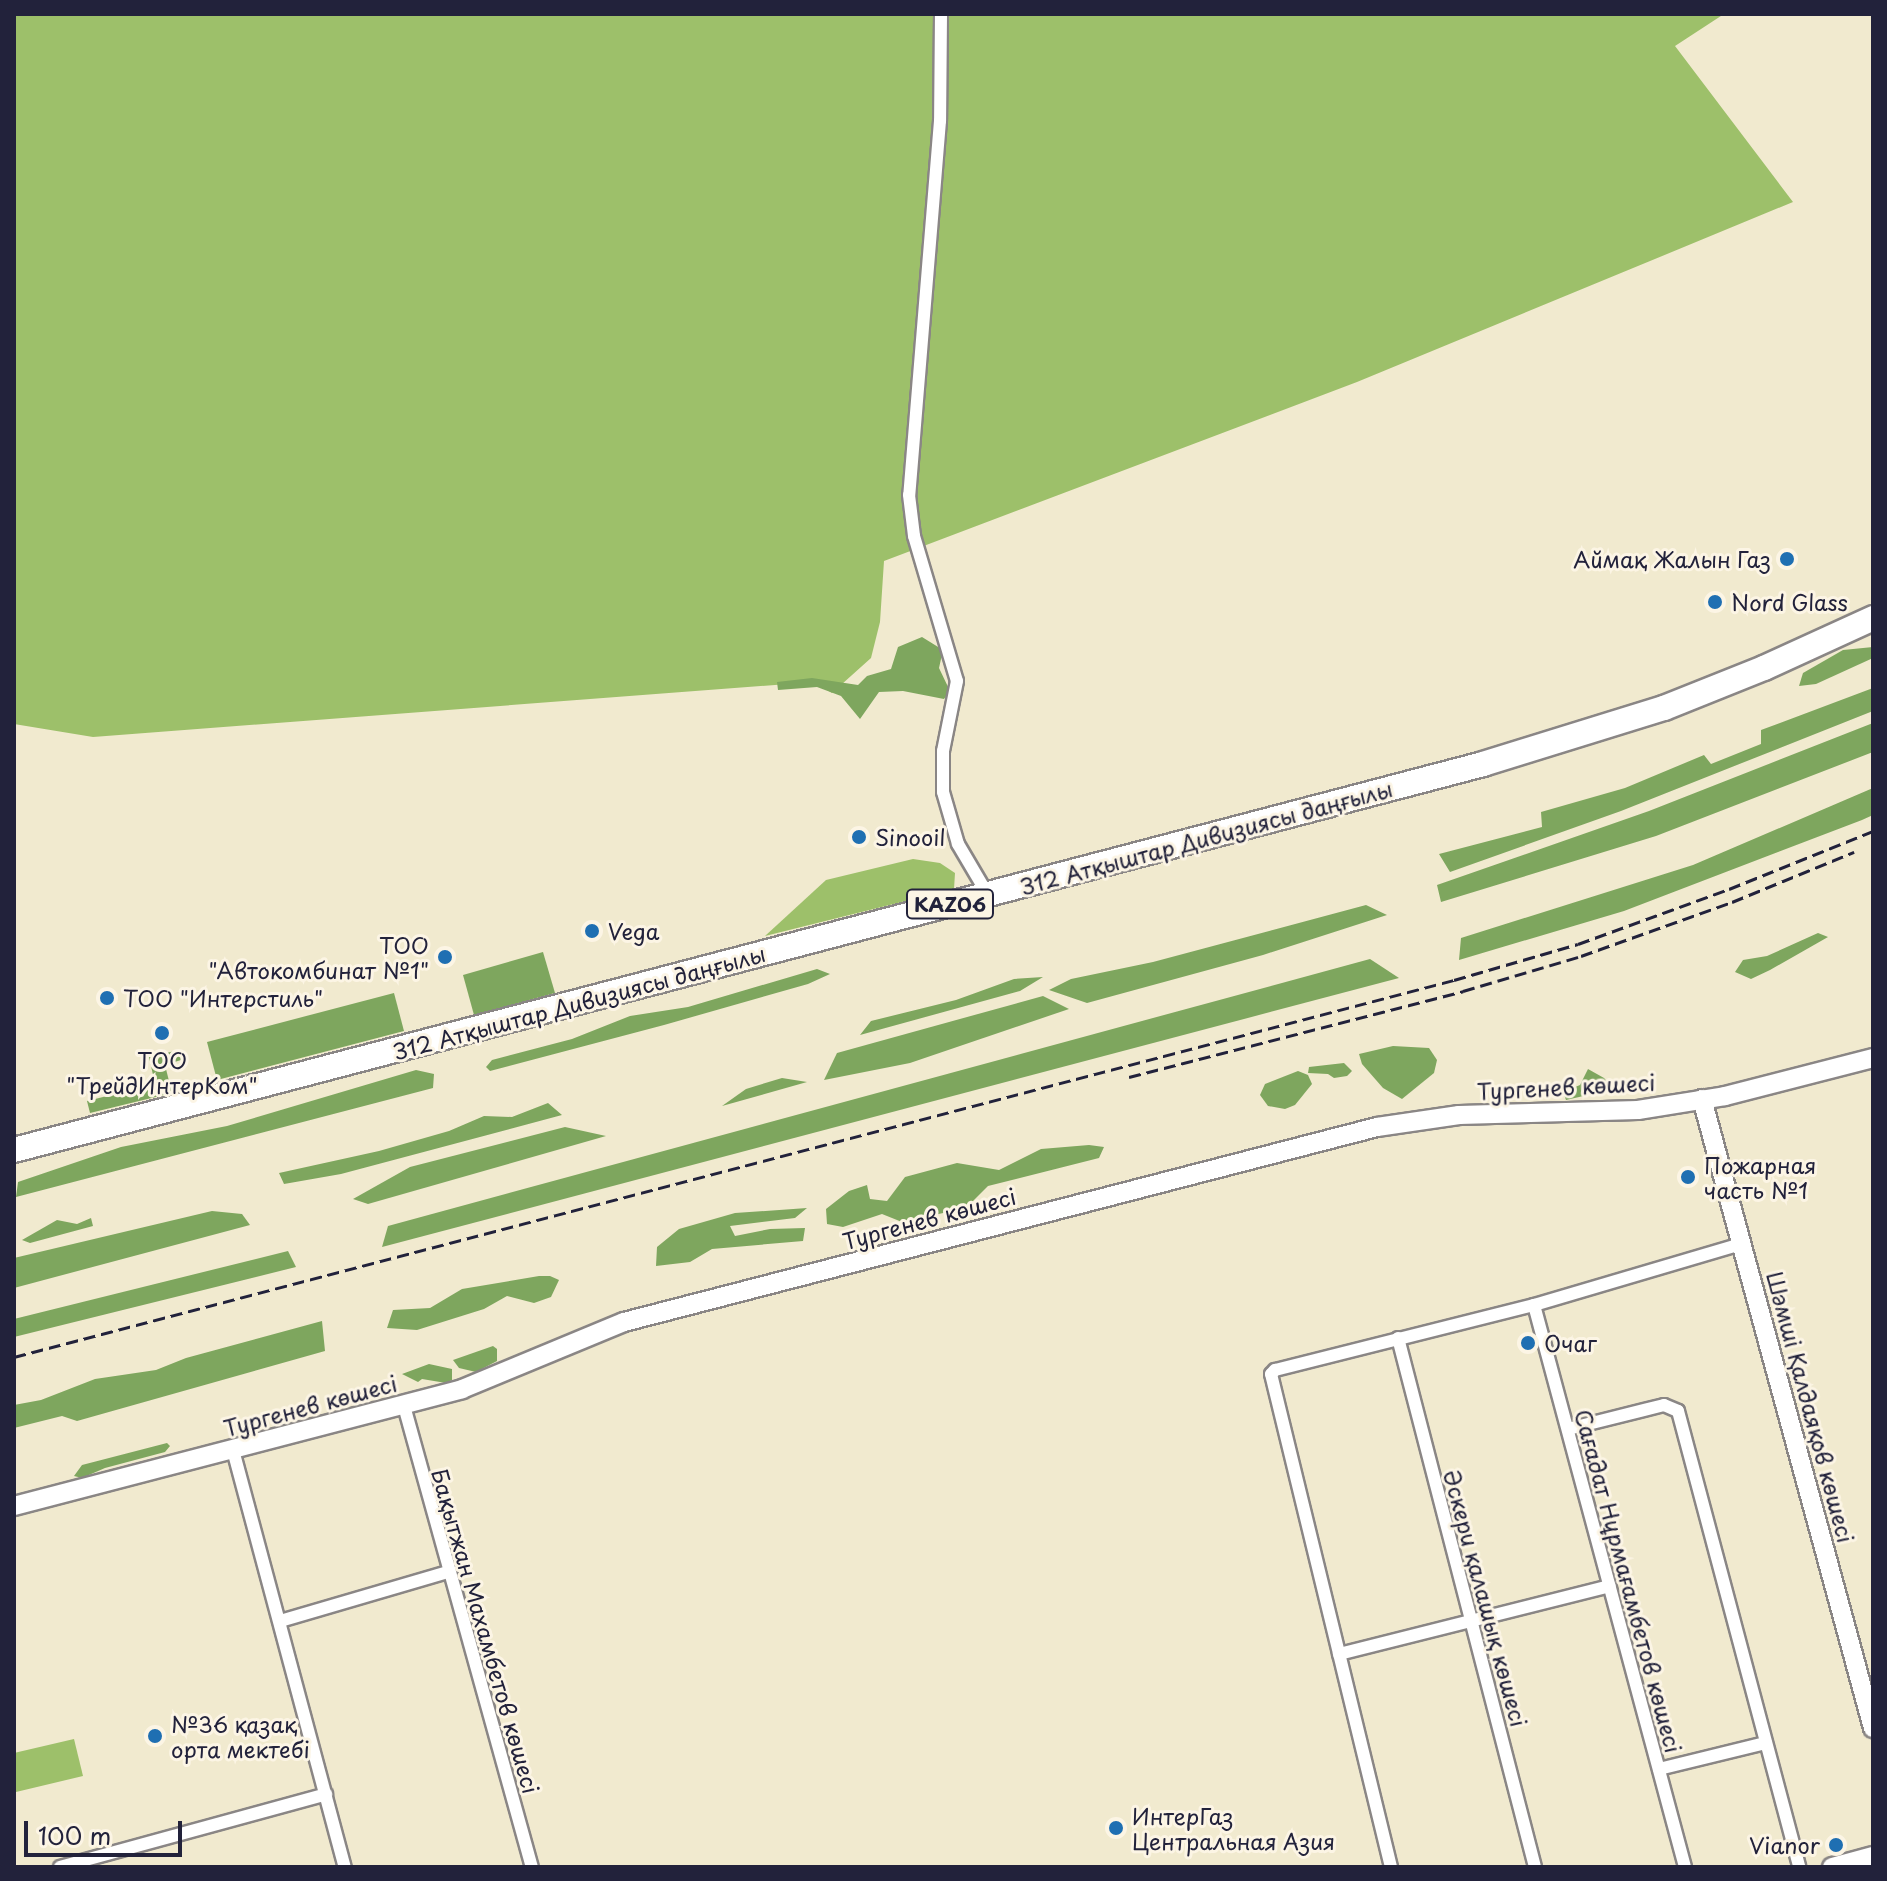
<!DOCTYPE html>
<html>
<head>
<meta charset="utf-8">
<style>
  body { margin:0 }
  #map { position:relative; width:1887px; height:1881px; overflow:hidden; background:#f1eacf; font-family:"Playpen Sans",sans-serif }
  div>[style] { position:absolute }
  [style*='--x'] { left:calc(var(--x)*1px); top:calc(var(--y)*1px); width:calc(var(--w)*1px); rotate:calc(var(--a)*1deg) }
  .green>* { inset:0; background:#9dc06a }
  .forest>* { inset:0; background:#7ea65e }
  .roads { filter:drop-shadow(2px 0 #8a8685) drop-shadow(-2px 0 #8a8685) drop-shadow(0 2px #8a8685) drop-shadow(0 -2px #8a8685) }
  .street>* { height:12px; margin:-6px; padding:0 6px; transform-origin:6px; border-radius:6px; background:#fff }
  .secondary>* { height:18px; margin:-9px; padding:0 9px; transform-origin:9px; border-radius:9px; background:#fff }
  .highway>* { height:24px; margin:-12px; padding:0 12px; transform-origin:12px; border-radius:12px; background:#fff }
  .rail>* { height:3px; margin-top:-1.5px; transform-origin:0; background:repeating-linear-gradient(90deg,#22223b 0 12px,transparent 0 18px) }
  .dots>* { width:22px; height:22px; translate:-50% -50%; box-sizing:border-box; border:4px solid #fcf5e5; border-radius:50% }
  span { translate:-50% -50%; white-space:nowrap; text-align:center; line-height:1.15; -webkit-text-stroke:6px #fcf5e5; paint-order:stroke }
  .shield-label span { padding:2px 6px; background:#fcf5e5; border:2px solid; border-radius:6px; -webkit-text-stroke-width:0 }
  .shield-label { font-size:20px; color:#22223b; font-weight:700 }
  .poi-label { font-size:22px; color:#22223b }
  .right { translate:-100% -50%; text-align:right }
  .left { translate:0 -50%; text-align:left }
  .street-label { font-size:22px; color:#22223b }
  .frame { position:absolute; inset:0; border:16px solid #22223b; pointer-events:none }
  .scale { position:absolute; left:24px; top:1821px; width:158px; height:36px; box-sizing:border-box; border:4px solid #22223b; border-top:0; padding-left:10px; font-size:24px; line-height:28px; white-space:nowrap; color:#22223b; -webkit-text-stroke:6px #fcf5e5; paint-order:stroke }
</style>
</head>
<body>
<div id="map">
  <div class="green">
    <i style="clip-path:polygon(14px 14px,1724px 14px,1675px 46px,1793px 202px,1357px 382px,884px 561px,880px 622px,871px 658px,832px 693px,814px 682px,93px 737px,14px 724px)"></i>
    <i style="clip-path:polygon(913px 859px,940px 863px,955px 873px,954px 889px,765px 936px,826px 880px)"></i>
    <i style="clip-path:polygon(74px 1739px,83px 1776px,16px 1792px,14px 1753px)"></i>
  </div>
  <div class="forest">
    <i style="clip-path:polygon(922px 637px,943px 650px,939px 668px,950px 691px,944px 699px,903px 691px,879px 692px,860px 719px,841px 696px,817px 687px,778px 690px,777px 682px,812px 678px,858px 685px,867px 676px,891px 669px,898px 647px)"></i>
    <i style="clip-path:polygon(1873px 647px,1873px 658px,1816px 684px,1799px 686px,1803px 673px,1843px 650px)"></i>
    <i style="clip-path:polygon(1873px 688px,1873px 711px,1621px 811px,1450px 872px,1439px 854px,1542px 827px,1541px 812px,1625px 788px,1704px 755px,1711px 764px,1761px 744px,1761px 730px)"></i>
    <i style="clip-path:polygon(1873px 723px,1873px 752px,1656px 836px,1441px 902px,1437px 885px,1649px 811px)"></i>
    <i style="clip-path:polygon(1873px 788px,1873px 815px,1862px 820px,1624px 911px,1459px 960px,1461px 938px,1693px 865px)"></i>
    <i style="clip-path:polygon(1366px 905px,1387px 915px,1263px 955px,1087px 1003px,1049px 990px,1071px 979px,1153px 962px)"></i>
    <i style="clip-path:polygon(1818px 933px,1828px 937px,1770px 970px,1751px 979px,1735px 972px,1743px 960px,1767px 956px)"></i>
    <i style="clip-path:polygon(543px 952px,555px 993px,474px 1015px,463px 975px)"></i>
    <i style="clip-path:polygon(1370px 959px,1399px 978px,382px 1247px,388px 1226px)"></i>
    <i style="clip-path:polygon(817px 969px,830px 974px,808px 984px,664px 1025px,490px 1071px,486px 1067px,492px 1060px,572px 1039px,630px 1016px,688px 1007px)"></i>
    <i style="clip-path:polygon(1043px 977px,1020px 991px,860px 1035px,871px 1021px,956px 1000px,1014px 979px)"></i>
    <i style="clip-path:polygon(394px 993px,404px 1031px,217px 1080px,207px 1042px)"></i>
    <i style="clip-path:polygon(1043px 996px,1069px 1009px,910px 1063px,824px 1080px,837px 1053px)"></i>
    <i style="clip-path:polygon(1393px 1046px,1429px 1048px,1437px 1060px,1434px 1073px,1402px 1099px,1383px 1088px,1362px 1064px,1359px 1054px)"></i>
    <i style="clip-path:polygon(179px 1050px,181px 1060px,165px 1065px,172px 1093px,90px 1113px,87px 1101px,155px 1084px,149px 1057px)"></i>
    <i style="clip-path:polygon(1344px 1063px,1352px 1071px,1347px 1076px,1334px 1078px,1328px 1074px,1308px 1073px,1309px 1067px)"></i>
    <i style="clip-path:polygon(1588px 1069px,1604px 1078px,1614px 1089px,1566px 1100px,1563px 1092px,1580px 1085px)"></i>
    <i style="clip-path:polygon(416px 1070px,434px 1074px,433px 1088px,16px 1197px,18px 1182px,121px 1147px,227px 1126px)"></i>
    <i style="clip-path:polygon(1298px 1071px,1308px 1075px,1312px 1084px,1295px 1105px,1285px 1109px,1268px 1106px,1260px 1095px,1265px 1084px)"></i>
    <i style="clip-path:polygon(782px 1078px,807px 1082px,722px 1106px,746px 1089px)"></i>
    <i style="clip-path:polygon(548px 1103px,562px 1115px,341px 1174px,284px 1184px,279px 1173px,379px 1151px,449px 1131px,484px 1116px,512px 1117px)"></i>
    <i style="clip-path:polygon(565px 1127px,606px 1136px,368px 1204px,353px 1199px,410px 1167px)"></i>
    <i style="clip-path:polygon(1089px 1145px,1104px 1147px,1099px 1158px,988px 1186px,966px 1208px,902px 1222px,882px 1214px,843px 1227px,827px 1224px,826px 1209px,849px 1191px,867px 1185px,870px 1199px,887px 1201px,905px 1177px,957px 1163px,999px 1170px,1041px 1149px)"></i>
    <i style="clip-path:polygon(807px 1208px,795px 1218px,730px 1226px,735px 1236px,770px 1229px,805px 1228px,803px 1241px,712px 1249px,690px 1262px,656px 1266px,657px 1247px,679px 1229px,735px 1213px)"></i>
    <i style="clip-path:polygon(212px 1211px,242px 1214px,250px 1225px,14px 1288px,14px 1258px)"></i>
    <i style="clip-path:polygon(91px 1218px,93px 1226px,30px 1243px,22px 1240px,57px 1220px,77px 1224px)"></i>
    <i style="clip-path:polygon(288px 1251px,296px 1267px,14px 1337px,14px 1319px)"></i>
    <i style="clip-path:polygon(539px 1276px,550px 1276px,559px 1280px,551px 1297px,534px 1303px,507px 1296px,484px 1309px,417px 1330px,387px 1328px,393px 1310px,430px 1308px,462px 1289px)"></i>
    <i style="clip-path:polygon(322px 1321px,325px 1351px,77px 1421px,62px 1416px,14px 1428px,14px 1405px,41px 1400px,95px 1379px,156px 1370px,186px 1358px)"></i>
    <i style="clip-path:polygon(493px 1346px,497px 1349px,497px 1361px,476px 1372px,459px 1368px,453px 1360px)"></i>
    <i style="clip-path:polygon(429px 1364px,452px 1369px,452px 1380px,446px 1383px,422px 1379px,418px 1382px,402px 1374px)"></i>
    <i style="clip-path:polygon(167px 1443px,170px 1446px,165px 1452px,105px 1468px,82px 1478px,74px 1476px,82px 1465px)"></i>
  </div>
  <div class="roads">
    <div class="street">
      <i style="--x:941;--y:14;--w:107;--a:90.5"></i>
      <i style="--x:940;--y:121;--w:375;--a:94.7"></i>
      <i style="--x:909;--y:495;--w:41;--a:83"></i>
      <i style="--x:914;--y:536;--w:151;--a:73.5"></i>
      <i style="--x:957;--y:681;--w:71;--a:101.3"></i>
      <i style="--x:943;--y:751;--w:41;--a:90"></i>
      <i style="--x:943;--y:792;--w:54;--a:73.9"></i>
      <i style="--x:958;--y:844;--w:59;--a:59.5"></i>
      <i style="--x:1534;--y:1305;--w:582;--a:74.96"></i>
      <i style="--x:1398;--y:1338;--w:546;--a:75.48"></i>
      <i style="--x:404;--y:1406;--w:478;--a:74.5"></i>
      <i style="--x:1568;--y:1429;--w:99;--a:-14"></i>
      <i style="--x:1664;--y:1405;--w:15;--a:23"></i>
      <i style="--x:1678;--y:1411;--w:472;--a:75.1"></i>
      <i style="--x:233;--y:1450;--w:432;--a:75"></i>
      <i style="--x:280;--y:1621;--w:175;--a:-16.3"></i>
      <i style="--x:1339;--y:1654;--w:279;--a:-14.1"></i>
      <i style="--x:1659;--y:1769;--w:110;--a:-13.7"></i>
      <i style="--x:60;--y:1867;--w:276;--a:-15.3"></i>
      <i style="--x:1391;--y:1867;--w:507;--a:-103.68"></i>
      <i style="--x:1271;--y:1374;--w:6;--a:-45"></i>
      <i style="--x:1275;--y:1370;--w:267;--a:-14.1"></i>
      <i style="--x:1534;--y:1305;--w:216;--a:-16.4"></i>
    </div>
    <div class="secondary">
      <i style="--x:1702;--y:1099;--w:652;--a:74.79"></i>
      <i style="--x:14;--y:1506;--w:463;--a:-14.6"></i>
      <i style="--x:462;--y:1389;--w:175;--a:-22.5"></i>
      <i style="--x:624;--y:1322;--w:778;--a:-14.52"></i>
      <i style="--x:1377;--y:1127;--w:83;--a:-8.3"></i>
      <i style="--x:1459;--y:1115;--w:179;--a:-1.6"></i>
      <i style="--x:1638;--y:1110;--w:88;--a:-9.1"></i>
      <i style="--x:1725;--y:1096;--w:153;--a:-14.4"></i>
      <i style="--x:1832;--y:1867;--w:42;--a:-15"></i>
    </div>
    <div class="highway">
      <i style="--x:14;--y:1150;--w:1519;--a:-14.72"></i>
      <i style="--x:1483;--y:764;--w:189;--a:-17.2"></i>
      <i style="--x:1664;--y:708;--w:108;--a:-21.8"></i>
      <i style="--x:1764;--y:668;--w:120;--a:-24.6"></i>
    </div>
  </div>
  <div class="rail">
    <i style="--x:1129;--y:1077;--w:345;--a:-14.4"></i>
    <i style="--x:1463;--y:991;--w:123;--a:-16.5"></i>
    <i style="--x:1581;--y:956;--w:160;--a:-19.7"></i>
    <i style="--x:1732;--y:902;--w:132;--a:-22.3"></i>
    <i style="--x:14;--y:1357;--w:1489;--a:-14.67"></i>
    <i style="--x:1454;--y:980;--w:129;--a:-16.2"></i>
    <i style="--x:1578;--y:944;--w:161;--a:-20"></i>
    <i style="--x:1729;--y:889;--w:155;--a:-21.9"></i>
  </div>
  <div class="dots">
    <i style="left:1787px;top:559px;background:#1f6fb2"></i>
    <i style="left:1715px;top:602px;background:#1f6fb2"></i>
    <i style="left:859px;top:837px;background:#1f6fb2"></i>
    <i style="left:592px;top:931px;background:#1f6fb2"></i>
    <i style="left:445px;top:957px;background:#1f6fb2"></i>
    <i style="left:107px;top:998px;background:#1f6fb2"></i>
    <i style="left:162px;top:1033px;background:#1f6fb2"></i>
    <i style="left:1688px;top:1177px;background:#1f6fb2"></i>
    <i style="left:1528px;top:1343px;background:#1f6fb2"></i>
    <i style="left:155px;top:1736px;background:#1f6fb2"></i>
    <i style="left:1116px;top:1828px;background:#1f6fb2"></i>
    <i style="left:1836px;top:1845px;background:#1f6fb2"></i>
  </div>
  <div class="shield-label">
    <span style="left:950px;top:904px">KАZ06</span>
  </div>
  <div class="poi-label">
    <span class="right" style="left:1771px;top:559px">Аймақ Жалын Газ</span>
    <span class="left" style="left:1731px;top:602px">Nord Glass</span>
    <span class="left" style="left:875px;top:837px">Sinooil</span>
    <span class="left" style="left:608px;top:931px">Vega</span>
    <span class="right" style="left:429px;top:957px">ТОО<br>"Автокомбинат №1"</span>
    <span class="left" style="left:123px;top:998px">ТОО "Интерстиль"</span>
    <span style="left:162px;top:1072px">ТОО<br>"ТрейдИнтерКом"</span>
    <span class="left" style="left:1704px;top:1177px">Пожарная<br>часть №1</span>
    <span class="left" style="left:1544px;top:1343px">Очаг</span>
    <span class="left" style="left:171px;top:1736px">№36 қазақ<br>орта мектебі</span>
    <span class="left" style="left:1132px;top:1828px">ИнтерГаз<br>Центральная Азия</span>
    <span class="right" style="left:1820px;top:1845px">Vianor</span>
  </div>
  <div class="street-label">
    <span style="left:1206px;top:837px;rotate:-15deg">312 Атқыштар Дивизиясы даңғылы</span>
    <span style="left:579px;top:1002px;rotate:-15deg">312 Атқыштар Дивизиясы даңғылы</span>
    <span style="left:1566px;top:1086px;rotate:-3deg">Тургенев көшесі</span>
    <span style="left:929px;top:1218px;rotate:-15deg">Тургенев көшесі</span>
    <span style="left:310px;top:1405px;rotate:-15deg">Тургенев көшесі</span>
    <span style="left:1811px;top:1407px;rotate:75deg">Шәмші Қалдаяқов көшесі</span>
    <span style="left:1629px;top:1581px;rotate:75deg">Сағадат Нұрмағамбетов көшесі</span>
    <span style="left:1486px;top:1598px;rotate:75deg">Әскери қалашық көшесі</span>
    <span style="left:486px;top:1631px;rotate:74deg">Бақытжан Махамбетов көшесі</span>
  </div>
  <div class="frame"></div>
  <div class="scale">100 m</div>
</div>
</body>
</html>
